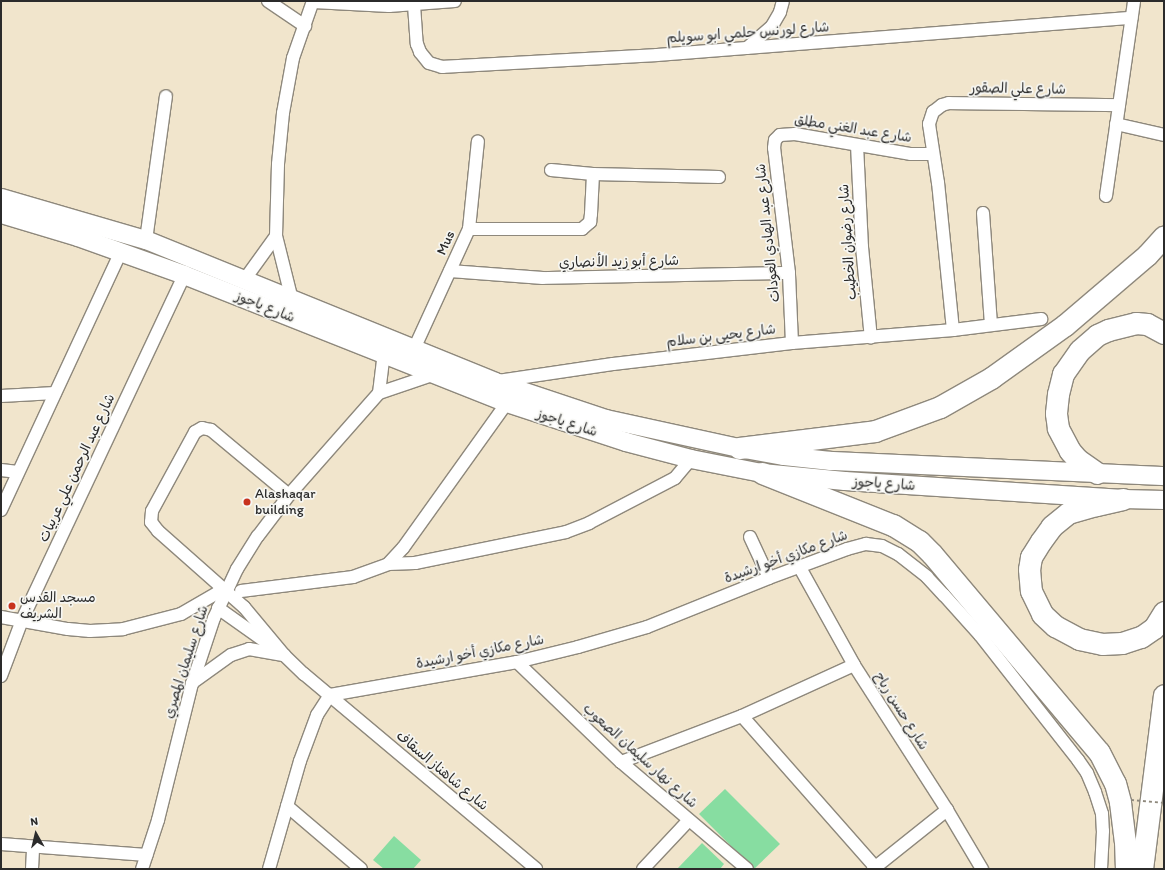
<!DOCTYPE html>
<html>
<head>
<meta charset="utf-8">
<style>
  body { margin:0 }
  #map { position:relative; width:1165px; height:870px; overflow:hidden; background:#f1e5cc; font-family:Itim,"Playpen Sans Arabic",sans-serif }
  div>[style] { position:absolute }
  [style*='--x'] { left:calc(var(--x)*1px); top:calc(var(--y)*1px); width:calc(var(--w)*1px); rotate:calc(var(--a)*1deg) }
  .green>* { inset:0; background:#87dda1 }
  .roads { filter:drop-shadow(1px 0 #8e887c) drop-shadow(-1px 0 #8e887c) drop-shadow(0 1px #8e887c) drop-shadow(0 -1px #8e887c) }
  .street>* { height:12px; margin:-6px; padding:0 6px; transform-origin:6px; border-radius:6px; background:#fff }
  .primary>* { height:18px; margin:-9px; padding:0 9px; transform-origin:9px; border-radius:9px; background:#fff }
  .highway>* { height:21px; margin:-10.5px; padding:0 10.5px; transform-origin:10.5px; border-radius:10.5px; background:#fff }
  .path-bridge>* { height:2px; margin-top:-1px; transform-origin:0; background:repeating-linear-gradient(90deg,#8e887c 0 3px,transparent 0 6px) }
  .dots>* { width:11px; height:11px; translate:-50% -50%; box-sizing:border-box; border:2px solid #f6f6f2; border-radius:50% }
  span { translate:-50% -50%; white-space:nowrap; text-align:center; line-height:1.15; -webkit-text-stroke:3.5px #f6f6f2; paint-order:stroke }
  .street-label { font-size:14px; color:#2b2b2b }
  .poi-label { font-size:14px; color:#2b2b2b }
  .left { translate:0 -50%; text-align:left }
  .frame { position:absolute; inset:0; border:2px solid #2b2b2b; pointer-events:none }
  .north { position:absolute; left:16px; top:814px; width:40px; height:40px; -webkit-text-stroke:3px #f6f6f2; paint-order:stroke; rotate:352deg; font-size:11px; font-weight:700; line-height:16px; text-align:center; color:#2b2b2b }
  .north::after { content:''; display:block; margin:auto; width:14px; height:18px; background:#2b2b2b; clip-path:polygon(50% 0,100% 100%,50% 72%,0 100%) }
</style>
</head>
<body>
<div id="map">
  <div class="green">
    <i style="clip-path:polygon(725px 789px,780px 844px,754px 869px,699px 814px)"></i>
    <i style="clip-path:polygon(394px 836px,421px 860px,413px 869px,384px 869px,373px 860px)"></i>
    <i style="clip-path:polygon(702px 843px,724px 864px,720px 869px,677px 869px)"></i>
  </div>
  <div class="roads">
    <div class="street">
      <i style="--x:268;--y:1;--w:45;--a:34"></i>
      <i style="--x:313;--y:2;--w:76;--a:3"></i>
      <i style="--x:389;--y:6;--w:66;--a:-4.3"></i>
      <i style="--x:414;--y:5;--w:39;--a:86"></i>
      <i style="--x:417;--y:44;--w:9;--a:69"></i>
      <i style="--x:420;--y:52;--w:14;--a:51"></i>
      <i style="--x:429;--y:63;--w:14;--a:17"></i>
      <i style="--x:442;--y:67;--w:215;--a:-3.2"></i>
      <i style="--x:657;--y:55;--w:476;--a:-4.5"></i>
      <i style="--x:747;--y:48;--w:33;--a:-41"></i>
      <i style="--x:772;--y:26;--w:16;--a:-60"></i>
      <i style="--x:780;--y:12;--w:11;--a:-75"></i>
      <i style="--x:1116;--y:124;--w:49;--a:12.9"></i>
      <i style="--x:857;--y:145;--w:102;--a:87.2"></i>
      <i style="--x:862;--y:247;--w:91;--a:84.4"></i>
      <i style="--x:551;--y:170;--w:42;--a:5.4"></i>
      <i style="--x:593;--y:174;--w:126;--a:1.4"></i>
      <i style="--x:1106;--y:196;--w:197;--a:-81.8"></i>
      <i style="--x:983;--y:213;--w:112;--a:85.9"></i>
      <i style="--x:469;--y:229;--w:113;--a:0"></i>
      <i style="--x:582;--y:229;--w:11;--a:-41"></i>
      <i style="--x:590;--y:222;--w:8;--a:-83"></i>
      <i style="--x:591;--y:214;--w:40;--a:-87.1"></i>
      <i style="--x:146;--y:240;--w:145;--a:-82.1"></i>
      <i style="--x:450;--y:271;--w:93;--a:4.3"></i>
      <i style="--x:543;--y:278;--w:246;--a:-1.2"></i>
      <i style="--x:245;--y:279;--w:53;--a:-54.2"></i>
      <i style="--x:292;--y:300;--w:66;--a:-104"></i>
      <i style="--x:276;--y:236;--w:72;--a:-88.4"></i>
      <i style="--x:278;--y:164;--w:51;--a:-84.4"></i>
      <i style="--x:283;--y:113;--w:56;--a:-79.7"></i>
      <i style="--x:293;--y:58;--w:60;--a:-70.7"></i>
      <i style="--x:953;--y:330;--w:148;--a:-95.8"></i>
      <i style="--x:938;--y:183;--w:60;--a:-98.7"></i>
      <i style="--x:929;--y:124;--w:13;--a:-72"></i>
      <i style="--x:933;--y:112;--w:11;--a:-38"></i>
      <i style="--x:942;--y:105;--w:7;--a:-16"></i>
      <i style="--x:949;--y:103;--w:170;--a:0.7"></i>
      <i style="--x:792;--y:343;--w:70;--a:-92.5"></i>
      <i style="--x:789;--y:273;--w:126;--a:-96.8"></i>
      <i style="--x:774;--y:148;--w:8;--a:-83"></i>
      <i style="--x:775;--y:140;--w:7;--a:-45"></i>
      <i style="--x:780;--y:135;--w:15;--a:-4"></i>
      <i style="--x:795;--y:134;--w:118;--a:9.8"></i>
      <i style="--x:911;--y:154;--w:22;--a:0"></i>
      <i style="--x:414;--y:349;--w:132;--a:-65.4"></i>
      <i style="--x:469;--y:229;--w:88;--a:-84.2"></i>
      <i style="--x:498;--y:381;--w:116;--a:-8.4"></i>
      <i style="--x:613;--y:364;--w:180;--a:-6.7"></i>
      <i style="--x:792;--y:343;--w:162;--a:-4.6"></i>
      <i style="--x:953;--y:330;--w:89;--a:-7.1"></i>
      <i style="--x:379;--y:393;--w:39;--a:-83"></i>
      <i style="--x:1;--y:396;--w:54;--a:-3.2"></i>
      <i style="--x:1;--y:470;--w:17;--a:7"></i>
      <i style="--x:289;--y:495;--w:102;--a:-140.2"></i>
      <i style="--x:211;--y:430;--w:9;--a:-167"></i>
      <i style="--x:202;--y:428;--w:8;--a:150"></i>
      <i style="--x:195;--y:432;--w:90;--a:118.6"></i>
      <i style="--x:152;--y:511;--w:11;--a:95"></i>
      <i style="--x:151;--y:522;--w:11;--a:52"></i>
      <i style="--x:158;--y:531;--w:115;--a:41.5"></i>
      <i style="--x:244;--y:607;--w:62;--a:50.2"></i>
      <i style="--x:284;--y:655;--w:28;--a:44"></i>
      <i style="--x:304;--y:674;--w:303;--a:40"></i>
      <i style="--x:1;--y:510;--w:285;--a:-65.1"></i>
      <i style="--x:750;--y:537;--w:45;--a:65.1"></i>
      <i style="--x:388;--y:564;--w:22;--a:-47"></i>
      <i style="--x:403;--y:548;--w:178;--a:-54.4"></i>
      <i style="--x:799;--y:566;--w:113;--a:60.9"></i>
      <i style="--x:854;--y:665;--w:172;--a:57.3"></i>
      <i style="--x:947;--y:810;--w:69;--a:59.3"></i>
      <i style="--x:241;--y:591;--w:113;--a:-7.1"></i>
      <i style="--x:353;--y:577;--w:37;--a:-20"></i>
      <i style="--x:388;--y:564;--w:27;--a:-2"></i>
      <i style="--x:415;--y:563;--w:154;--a:-11.6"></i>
      <i style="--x:566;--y:532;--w:25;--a:-21"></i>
      <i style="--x:589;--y:523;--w:97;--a:-27.6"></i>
      <i style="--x:675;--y:478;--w:25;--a:-50"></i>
      <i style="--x:218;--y:608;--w:64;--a:35.4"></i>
      <i style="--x:1;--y:617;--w:68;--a:10.2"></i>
      <i style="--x:68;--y:629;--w:22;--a:5"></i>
      <i style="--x:90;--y:631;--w:33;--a:-3"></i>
      <i style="--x:123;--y:629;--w:60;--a:-14.5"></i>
      <i style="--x:181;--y:614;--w:42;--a:-30.3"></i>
      <i style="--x:217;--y:593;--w:9;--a:-13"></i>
      <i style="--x:517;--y:662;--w:144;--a:43.9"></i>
      <i style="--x:621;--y:762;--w:165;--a:40.3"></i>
      <i style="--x:1;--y:676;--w:60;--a:-69.4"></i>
      <i style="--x:22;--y:620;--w:381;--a:-64.8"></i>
      <i style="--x:192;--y:683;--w:48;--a:-35.7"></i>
      <i style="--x:231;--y:655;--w:19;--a:-18"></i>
      <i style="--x:249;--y:649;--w:36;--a:10"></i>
      <i style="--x:330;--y:695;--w:190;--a:-10"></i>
      <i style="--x:517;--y:662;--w:63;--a:-13.8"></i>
      <i style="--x:578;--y:647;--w:72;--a:-16.2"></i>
      <i style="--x:647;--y:627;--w:131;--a:-21.9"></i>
      <i style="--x:769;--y:578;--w:83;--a:-20.4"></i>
      <i style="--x:847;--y:549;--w:20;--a:-15"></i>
      <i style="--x:866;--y:544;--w:16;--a:7"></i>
      <i style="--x:882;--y:546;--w:18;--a:27"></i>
      <i style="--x:898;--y:554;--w:37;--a:38"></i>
      <i style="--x:927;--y:577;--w:25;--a:47"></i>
      <i style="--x:944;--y:595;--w:54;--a:48"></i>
      <i style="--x:980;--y:635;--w:159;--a:51.9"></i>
      <i style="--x:1078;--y:760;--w:16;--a:55"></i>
      <i style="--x:1087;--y:773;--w:21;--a:67"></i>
      <i style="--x:1095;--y:792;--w:23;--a:72"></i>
      <i style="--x:1102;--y:814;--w:17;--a:87"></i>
      <i style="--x:1103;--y:831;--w:38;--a:93"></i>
      <i style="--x:742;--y:716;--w:201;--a:48.6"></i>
      <i style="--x:621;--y:762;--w:129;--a:-20.8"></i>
      <i style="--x:742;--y:716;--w:123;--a:-24.5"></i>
      <i style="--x:287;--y:806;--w:97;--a:40.4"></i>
      <i style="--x:1;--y:844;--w:146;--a:4.3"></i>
      <i style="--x:32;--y:869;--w:21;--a:-87"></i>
      <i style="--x:142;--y:869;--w:52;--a:-71.9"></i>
      <i style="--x:158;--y:820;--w:140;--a:-76"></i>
      <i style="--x:192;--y:684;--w:70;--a:-71.6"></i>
      <i style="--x:214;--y:618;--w:54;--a:-64.9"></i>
      <i style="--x:237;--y:569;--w:39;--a:-58"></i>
      <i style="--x:258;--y:536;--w:51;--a:-52.9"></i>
      <i style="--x:289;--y:495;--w:136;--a:-48.6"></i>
      <i style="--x:379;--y:393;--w:59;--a:-18.7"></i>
      <i style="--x:269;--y:869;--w:112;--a:-74"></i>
      <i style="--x:300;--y:761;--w:49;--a:-69.7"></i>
      <i style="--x:317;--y:715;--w:24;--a:-57"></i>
      <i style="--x:643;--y:869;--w:67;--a:-46.8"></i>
      <i style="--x:873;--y:869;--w:95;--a:-38.6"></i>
    </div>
    <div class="primary">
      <i style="--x:1;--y:198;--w:151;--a:16.2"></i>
      <i style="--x:146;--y:240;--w:377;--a:22.1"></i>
      <i style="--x:495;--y:382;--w:117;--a:18.4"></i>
      <i style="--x:606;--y:419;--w:136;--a:12.3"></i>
      <i style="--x:739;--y:448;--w:46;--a:10.1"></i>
      <i style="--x:784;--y:456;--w:47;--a:6.1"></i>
      <i style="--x:831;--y:461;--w:333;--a:2.6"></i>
      <i style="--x:1;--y:214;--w:80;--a:16.6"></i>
      <i style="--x:78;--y:237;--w:113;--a:19.7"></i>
      <i style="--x:184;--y:275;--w:347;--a:21.6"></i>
      <i style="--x:507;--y:403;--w:125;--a:18.1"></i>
      <i style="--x:626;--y:442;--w:67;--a:14.7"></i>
      <i style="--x:691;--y:459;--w:72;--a:11.2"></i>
      <i style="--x:762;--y:473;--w:83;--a:5.5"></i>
      <i style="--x:845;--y:481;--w:279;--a:3.7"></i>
      <i style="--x:1123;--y:499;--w:41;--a:1.4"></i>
    </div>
    <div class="highway">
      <i style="--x:739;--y:448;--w:137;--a:-7.1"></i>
      <i style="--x:875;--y:431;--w:69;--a:-20.3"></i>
      <i style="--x:940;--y:407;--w:59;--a:-29.6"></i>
      <i style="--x:991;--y:378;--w:91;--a:-35.6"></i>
      <i style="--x:1065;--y:325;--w:108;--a:-40.5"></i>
      <i style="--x:1147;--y:255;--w:25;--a:-48"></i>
      <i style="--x:762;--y:473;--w:141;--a:21.7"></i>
      <i style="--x:893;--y:525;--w:31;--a:32"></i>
      <i style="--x:919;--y:541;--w:18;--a:45"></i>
      <i style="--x:932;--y:554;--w:259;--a:49.9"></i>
      <i style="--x:1099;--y:752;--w:35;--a:63"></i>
      <i style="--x:1115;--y:783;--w:20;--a:75"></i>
      <i style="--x:1120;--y:802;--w:39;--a:83"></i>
      <i style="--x:1125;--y:841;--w:28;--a:88"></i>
      <i style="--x:1097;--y:473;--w:24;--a:-145"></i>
      <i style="--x:1077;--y:459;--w:11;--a:-131"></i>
      <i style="--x:1070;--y:451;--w:26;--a:-118"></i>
      <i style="--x:1058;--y:428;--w:15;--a:-98"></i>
      <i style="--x:1056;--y:413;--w:19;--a:-84"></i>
      <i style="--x:1058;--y:394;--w:21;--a:-76"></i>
      <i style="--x:1063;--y:374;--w:29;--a:-55"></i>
      <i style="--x:1080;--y:350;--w:23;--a:-41"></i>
      <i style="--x:1097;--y:335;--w:12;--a:-24"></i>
      <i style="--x:1108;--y:330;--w:29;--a:-14"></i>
      <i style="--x:1136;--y:323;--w:11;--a:5"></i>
      <i style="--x:1147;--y:324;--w:19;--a:28"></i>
      <i style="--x:1123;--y:499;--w:28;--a:167"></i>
      <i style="--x:1096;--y:505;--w:29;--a:164"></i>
      <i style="--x:1068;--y:513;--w:21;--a:141"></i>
      <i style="--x:1052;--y:526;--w:19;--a:126"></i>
      <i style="--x:1041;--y:541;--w:19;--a:122"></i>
      <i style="--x:1031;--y:557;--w:12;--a:99"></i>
      <i style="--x:1029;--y:569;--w:22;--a:85"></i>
      <i style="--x:1031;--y:591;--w:25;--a:64"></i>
      <i style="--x:1042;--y:614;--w:18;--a:43"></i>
      <i style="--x:1055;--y:626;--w:27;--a:28"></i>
      <i style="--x:1079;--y:639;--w:24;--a:12"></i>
      <i style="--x:1102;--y:644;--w:20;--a:-3"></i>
      <i style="--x:1122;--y:643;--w:20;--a:-18"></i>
      <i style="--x:1141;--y:637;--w:16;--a:-35"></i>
      <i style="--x:1154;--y:628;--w:19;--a:-58"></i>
      <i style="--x:1142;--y:869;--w:175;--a:-82.8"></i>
    </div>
  </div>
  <div class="path-bridge">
    <i style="--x:1131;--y:800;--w:33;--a:5"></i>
  </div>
  <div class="dots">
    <i style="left:247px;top:502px;background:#c8321e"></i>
    <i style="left:12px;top:606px;background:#c8321e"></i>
  </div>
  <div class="street-label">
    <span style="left:748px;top:33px;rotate:-4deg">شارع لورنس حلمي ابو سويلم</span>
    <span style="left:1018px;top:89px;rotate:1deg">شارع علي الصقور</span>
    <span style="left:853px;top:129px;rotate:9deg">شارع عبد الغني مطلق</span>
    <span style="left:768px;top:233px;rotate:-96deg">شارع عبد الهادي العودات</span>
    <span style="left:848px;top:242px;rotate:-94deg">شارع رضوان الخطيب</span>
    <span style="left:446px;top:243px;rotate:-66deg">Mus</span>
    <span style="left:619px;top:262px;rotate:-1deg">شارع أبو زيد الأنصاري</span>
    <span style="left:265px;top:307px;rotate:22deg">شارع ياجوز</span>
    <span style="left:721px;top:336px;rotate:-7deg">شارع يحيى بن سلام</span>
    <span style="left:567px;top:423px;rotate:18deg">شارع ياجوز</span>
    <span style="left:77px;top:468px;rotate:-65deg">شارع عبد الرحمن علي عربيات</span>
    <span style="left:884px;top:484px;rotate:4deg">شارع ياجوز</span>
    <span style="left:786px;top:557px;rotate:-20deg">شارع مكازي أخو ارشيدة</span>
    <span style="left:480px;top:652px;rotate:-11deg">شارع مكازي أخو ارشيدة</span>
    <span style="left:186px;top:662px;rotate:-72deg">شارع سليمان المصري</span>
    <span style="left:901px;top:711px;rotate:58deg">شارع حسن رباح</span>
    <span style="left:640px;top:756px;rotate:42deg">شارع نهار سليمان الصعوب</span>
    <span style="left:442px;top:771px;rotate:40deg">شارع شاهناز السقاف</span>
  </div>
  <div class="poi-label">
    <span class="left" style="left:255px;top:502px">Alashaqar<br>building</span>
    <span class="left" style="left:20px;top:606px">مسجد القدس<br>الشريف</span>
  </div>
  <div class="frame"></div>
  <div class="north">N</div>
</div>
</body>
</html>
